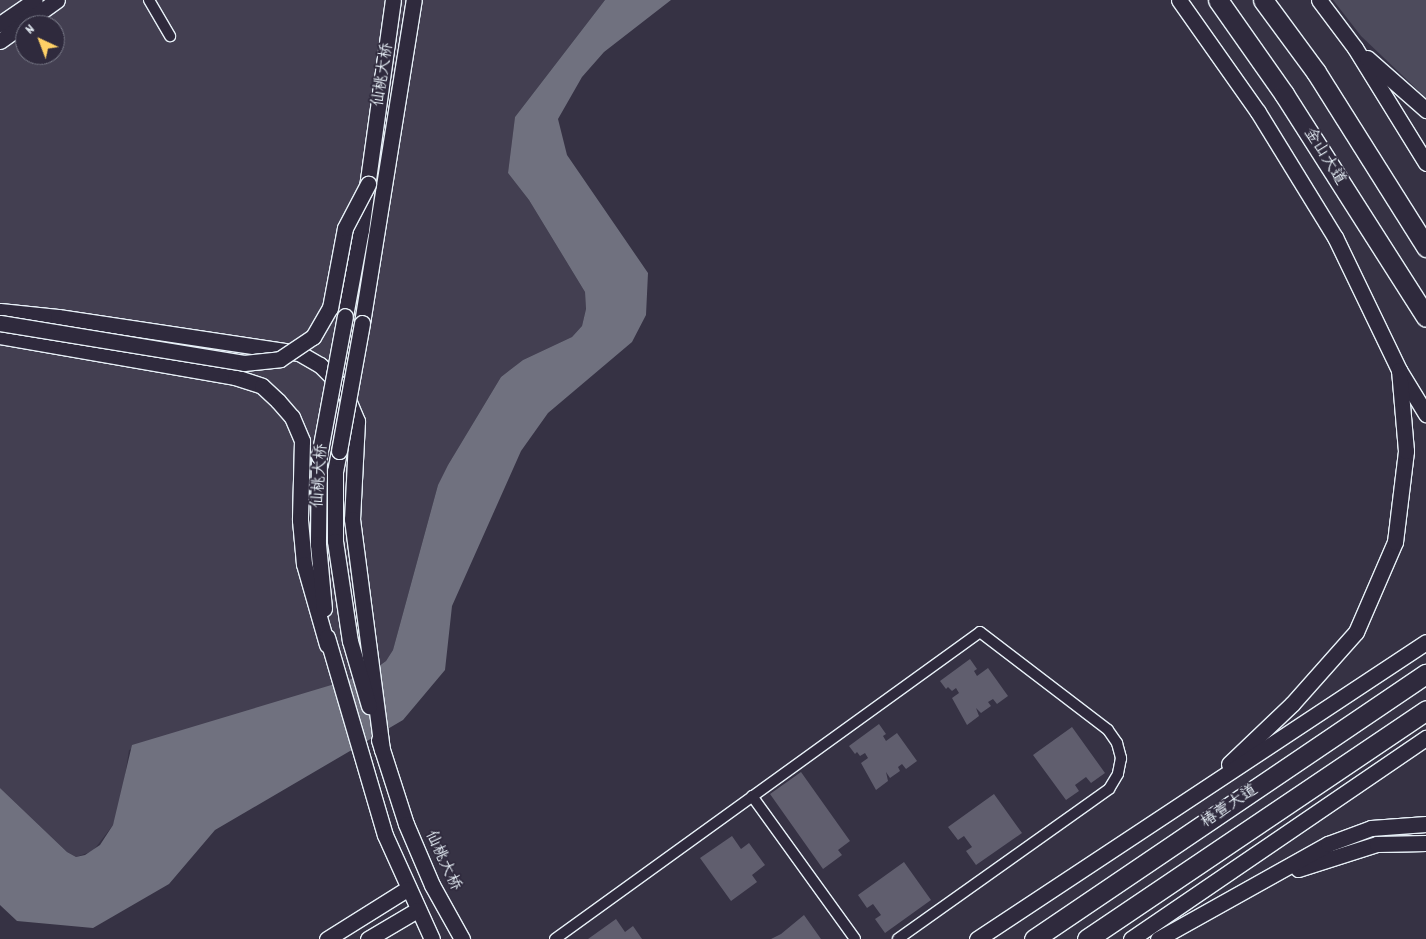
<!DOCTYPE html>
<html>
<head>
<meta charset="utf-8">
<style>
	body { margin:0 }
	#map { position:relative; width:1426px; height:939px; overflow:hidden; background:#363244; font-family:Dekko,"LXGW WenKai TC",sans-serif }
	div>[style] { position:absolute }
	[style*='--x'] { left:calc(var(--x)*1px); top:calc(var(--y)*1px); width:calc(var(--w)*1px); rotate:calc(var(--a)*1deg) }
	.built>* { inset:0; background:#433f51 }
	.green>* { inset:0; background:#4d4b5c }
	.water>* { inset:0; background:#70717f }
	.building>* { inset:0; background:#605e6e }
	.roads { filter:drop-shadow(1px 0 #e8f1f8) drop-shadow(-1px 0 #e8f1f8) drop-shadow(0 1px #e8f1f8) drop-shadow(0 -1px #e8f1f8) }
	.street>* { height:10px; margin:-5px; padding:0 5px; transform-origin:5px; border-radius:5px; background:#2f2a3d }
	.secondary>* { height:15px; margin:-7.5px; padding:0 7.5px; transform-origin:7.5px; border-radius:7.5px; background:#2f2a3d }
	.highway>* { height:19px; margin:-9.5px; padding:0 9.5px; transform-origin:9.5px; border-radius:9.5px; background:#2f2a3d }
	.bridges { filter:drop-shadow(1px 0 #e8f1f8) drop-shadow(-1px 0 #e8f1f8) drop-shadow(0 1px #e8f1f8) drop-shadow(0 -1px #e8f1f8) }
	.secondary-bridge>* { height:15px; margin:-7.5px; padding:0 7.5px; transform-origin:7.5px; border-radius:7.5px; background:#2f2a3d }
	span { translate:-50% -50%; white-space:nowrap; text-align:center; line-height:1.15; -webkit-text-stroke:4px #2f2a3d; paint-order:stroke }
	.street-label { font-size:16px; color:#e8f1f8 }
	.north { position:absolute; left:15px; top:15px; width:50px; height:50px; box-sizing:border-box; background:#2f2a3d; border:1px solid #797a88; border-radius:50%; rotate:317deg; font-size:14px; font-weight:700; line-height:20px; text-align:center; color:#e8f1f8 }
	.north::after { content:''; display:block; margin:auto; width:18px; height:22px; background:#ffd166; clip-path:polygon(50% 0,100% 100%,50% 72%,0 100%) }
</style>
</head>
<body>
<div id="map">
	<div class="built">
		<div style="clip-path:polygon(evenodd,0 0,605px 0,515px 117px,508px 173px,529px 200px,585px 292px,586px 309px,582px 326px,572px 337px,523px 360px,501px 377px,448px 465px,438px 485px,393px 650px,386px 661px,368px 674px,129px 750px,121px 802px,113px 825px,93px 851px,76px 857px,67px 852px,0 788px,0 0,25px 25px,55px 25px,55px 55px,25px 55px,25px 25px)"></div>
	</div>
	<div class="green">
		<div style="clip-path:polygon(1333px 0,1426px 0,1426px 98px,1361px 36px)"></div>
	</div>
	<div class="water">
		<div style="clip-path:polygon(605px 0,671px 0,604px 52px,582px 77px,558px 119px,567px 155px,648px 273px,646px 315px,632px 342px,548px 413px,521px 451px,452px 606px,445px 670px,403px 720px,215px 830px,169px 884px,93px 928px,17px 921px,0 905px,0 788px,67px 852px,76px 857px,85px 855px,100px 845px,113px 825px,132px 745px,368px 674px,386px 661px,393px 650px,438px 485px,448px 465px,501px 377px,523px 360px,572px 337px,582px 326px,586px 309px,585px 292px,529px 200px,508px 173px,515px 117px)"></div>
	</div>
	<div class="building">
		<div style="clip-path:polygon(970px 659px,977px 669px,974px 671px,977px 676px,988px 668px,1008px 696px,997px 704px,993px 699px,988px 702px,991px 706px,981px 713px,976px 708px,979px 716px,967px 725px,952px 698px,959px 693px,956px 688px,952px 691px,948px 687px,946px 689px,940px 681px)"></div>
		<div style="clip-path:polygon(879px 724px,886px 734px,883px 736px,886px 741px,897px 733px,917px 761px,906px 769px,902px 764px,898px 767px,900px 771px,890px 778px,886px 772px,888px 781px,876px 790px,861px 763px,868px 758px,865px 753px,860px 756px,857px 752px,855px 754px,849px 746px)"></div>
		<div style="clip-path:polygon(1072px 727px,1105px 773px,1091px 783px,1086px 777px,1075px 785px,1079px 791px,1066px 800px,1033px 755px)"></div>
		<div style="clip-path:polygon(801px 772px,850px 841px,838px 850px,842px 855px,823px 869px,770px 794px)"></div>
		<div style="clip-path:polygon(994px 794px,1022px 833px,976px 865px,966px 851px,972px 847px,964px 836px,958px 840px,948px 827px)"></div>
		<div style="clip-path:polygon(732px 836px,741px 849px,749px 843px,765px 865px,752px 875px,757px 882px,731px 901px,700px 858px)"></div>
		<div style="clip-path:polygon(904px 862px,931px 900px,885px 933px,875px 919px,881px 915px,873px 904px,867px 908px,858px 895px)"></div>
		<div style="clip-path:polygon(804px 915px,821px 939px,771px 939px,781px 934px)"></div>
		<div style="clip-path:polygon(616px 919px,625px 932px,633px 926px,642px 939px,588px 939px)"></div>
	</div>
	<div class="roads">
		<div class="street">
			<div style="--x:149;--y:0;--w:42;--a:59.7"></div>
			<div style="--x:752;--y:796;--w:176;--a:54.2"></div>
			<div style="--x:555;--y:939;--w:524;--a:-35.84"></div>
			<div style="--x:980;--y:632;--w:161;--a:37.4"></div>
			<div style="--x:1108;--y:730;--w:16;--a:55"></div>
			<div style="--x:1117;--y:743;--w:16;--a:75"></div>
			<div style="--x:1121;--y:758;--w:16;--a:101"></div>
			<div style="--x:1118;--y:774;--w:17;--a:121"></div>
			<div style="--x:1109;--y:789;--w:259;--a:144.6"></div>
		</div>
		<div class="secondary">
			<div style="--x:1179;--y:0;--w:137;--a:54.8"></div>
			<div style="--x:1258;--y:112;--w:147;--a:58.4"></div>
			<div style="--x:1335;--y:237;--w:148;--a:64.3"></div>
			<div style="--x:1399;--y:370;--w:52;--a:58.5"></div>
			<div style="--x:1319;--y:0;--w:60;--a:53.1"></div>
			<div style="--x:1355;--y:48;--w:135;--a:58.3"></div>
			<div style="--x:0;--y:24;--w:42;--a:-34.4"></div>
			<div style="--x:0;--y:41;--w:70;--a:-35.7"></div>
			<div style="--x:1367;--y:58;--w:79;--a:41.4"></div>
			<div style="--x:0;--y:311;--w:58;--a:5.9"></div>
			<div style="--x:58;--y:317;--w:244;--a:8.5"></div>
			<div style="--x:299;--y:353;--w:24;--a:30"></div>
			<div style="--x:320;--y:365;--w:33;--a:45"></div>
			<div style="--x:343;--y:388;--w:36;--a:67"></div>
			<div style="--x:357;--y:421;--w:98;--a:92.9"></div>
			<div style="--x:352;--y:519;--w:233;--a:82.6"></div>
			<div style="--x:345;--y:316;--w:87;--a:-79.5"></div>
			<div style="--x:361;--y:230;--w:232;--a:-82.1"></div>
			<div style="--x:362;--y:323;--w:327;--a:-80.9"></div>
			<div style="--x:0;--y:336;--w:239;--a:9.9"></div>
			<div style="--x:235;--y:377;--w:28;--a:18"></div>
			<div style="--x:262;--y:386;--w:22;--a:43"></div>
			<div style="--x:278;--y:401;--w:21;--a:49"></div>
			<div style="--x:292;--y:417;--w:26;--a:67"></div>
			<div style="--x:302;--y:441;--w:79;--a:91.5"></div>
			<div style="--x:300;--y:520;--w:44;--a:84.8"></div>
			<div style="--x:304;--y:564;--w:84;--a:74.1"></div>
			<div style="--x:339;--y:451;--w:20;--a:101"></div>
			<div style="--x:335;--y:471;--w:70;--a:90"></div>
			<div style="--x:335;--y:541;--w:101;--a:81.5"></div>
			<div style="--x:350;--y:641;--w:68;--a:73.7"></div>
			<div style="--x:319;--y:456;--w:88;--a:90.7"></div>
			<div style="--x:318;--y:544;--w:65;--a:84.7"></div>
			<div style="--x:327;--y:637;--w:206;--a:73.7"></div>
			<div style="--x:385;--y:835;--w:114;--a:65.7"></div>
			<div style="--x:379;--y:740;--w:88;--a:72.2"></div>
			<div style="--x:406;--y:824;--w:66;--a:66.9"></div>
			<div style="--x:432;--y:885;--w:62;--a:60.9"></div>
			<div style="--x:1229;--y:764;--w:87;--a:-43.6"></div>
			<div style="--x:1292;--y:704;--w:96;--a:-48.4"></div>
			<div style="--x:1356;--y:632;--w:98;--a:-66.6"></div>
			<div style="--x:1395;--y:542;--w:92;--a:-83.1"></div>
			<div style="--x:1406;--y:451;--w:81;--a:-94.9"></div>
			<div style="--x:1298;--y:869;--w:83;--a:-17.6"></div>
			<div style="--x:1377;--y:844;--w:49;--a:-1.2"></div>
			<div style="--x:327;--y:939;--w:94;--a:-32"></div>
			<div style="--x:368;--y:939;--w:57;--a:-30.6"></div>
			<div style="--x:977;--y:939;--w:538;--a:-33.48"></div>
			<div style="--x:1131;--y:939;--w:357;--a:-34.3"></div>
			<div style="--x:1158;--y:939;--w:195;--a:-29.2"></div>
			<div style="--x:1328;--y:844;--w:46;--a:-20.4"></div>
			<div style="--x:1371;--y:828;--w:55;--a:-4.2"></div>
		</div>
		<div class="highway">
			<div style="--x:1218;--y:0;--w:115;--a:54.9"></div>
			<div style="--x:1284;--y:94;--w:264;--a:57.5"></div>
			<div style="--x:1263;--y:0;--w:89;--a:53.6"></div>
			<div style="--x:1316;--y:72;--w:207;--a:57.8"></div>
			<div style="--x:1034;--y:939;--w:473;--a:-34.1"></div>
			<div style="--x:1087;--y:939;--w:409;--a:-34"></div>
		</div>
	</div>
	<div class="bridges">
		<div class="secondary-bridge">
			<div style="--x:0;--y:323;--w:247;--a:9.3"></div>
			<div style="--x:244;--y:363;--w:36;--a:-6"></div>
			<div style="--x:280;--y:359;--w:40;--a:-34"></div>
			<div style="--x:313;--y:337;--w:34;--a:-60"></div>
			<div style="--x:330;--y:308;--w:81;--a:-79.4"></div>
			<div style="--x:345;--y:228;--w:50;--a:-62.4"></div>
			<div style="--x:339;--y:451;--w:130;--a:-79.8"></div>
			<div style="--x:319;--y:456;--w:142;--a:-79.5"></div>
		</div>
	</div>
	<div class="street-label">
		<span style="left:384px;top:75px;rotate:-81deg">仙桃大桥</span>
		<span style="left:1324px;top:157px;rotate:58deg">金山大道</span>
		<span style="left:321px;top:476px;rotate:-86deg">仙桃大桥</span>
		<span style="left:1230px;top:807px;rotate:-34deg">椿萱大道</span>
		<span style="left:442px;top:861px;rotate:65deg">仙桃大桥</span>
	</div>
	<div class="north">N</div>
</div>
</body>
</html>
